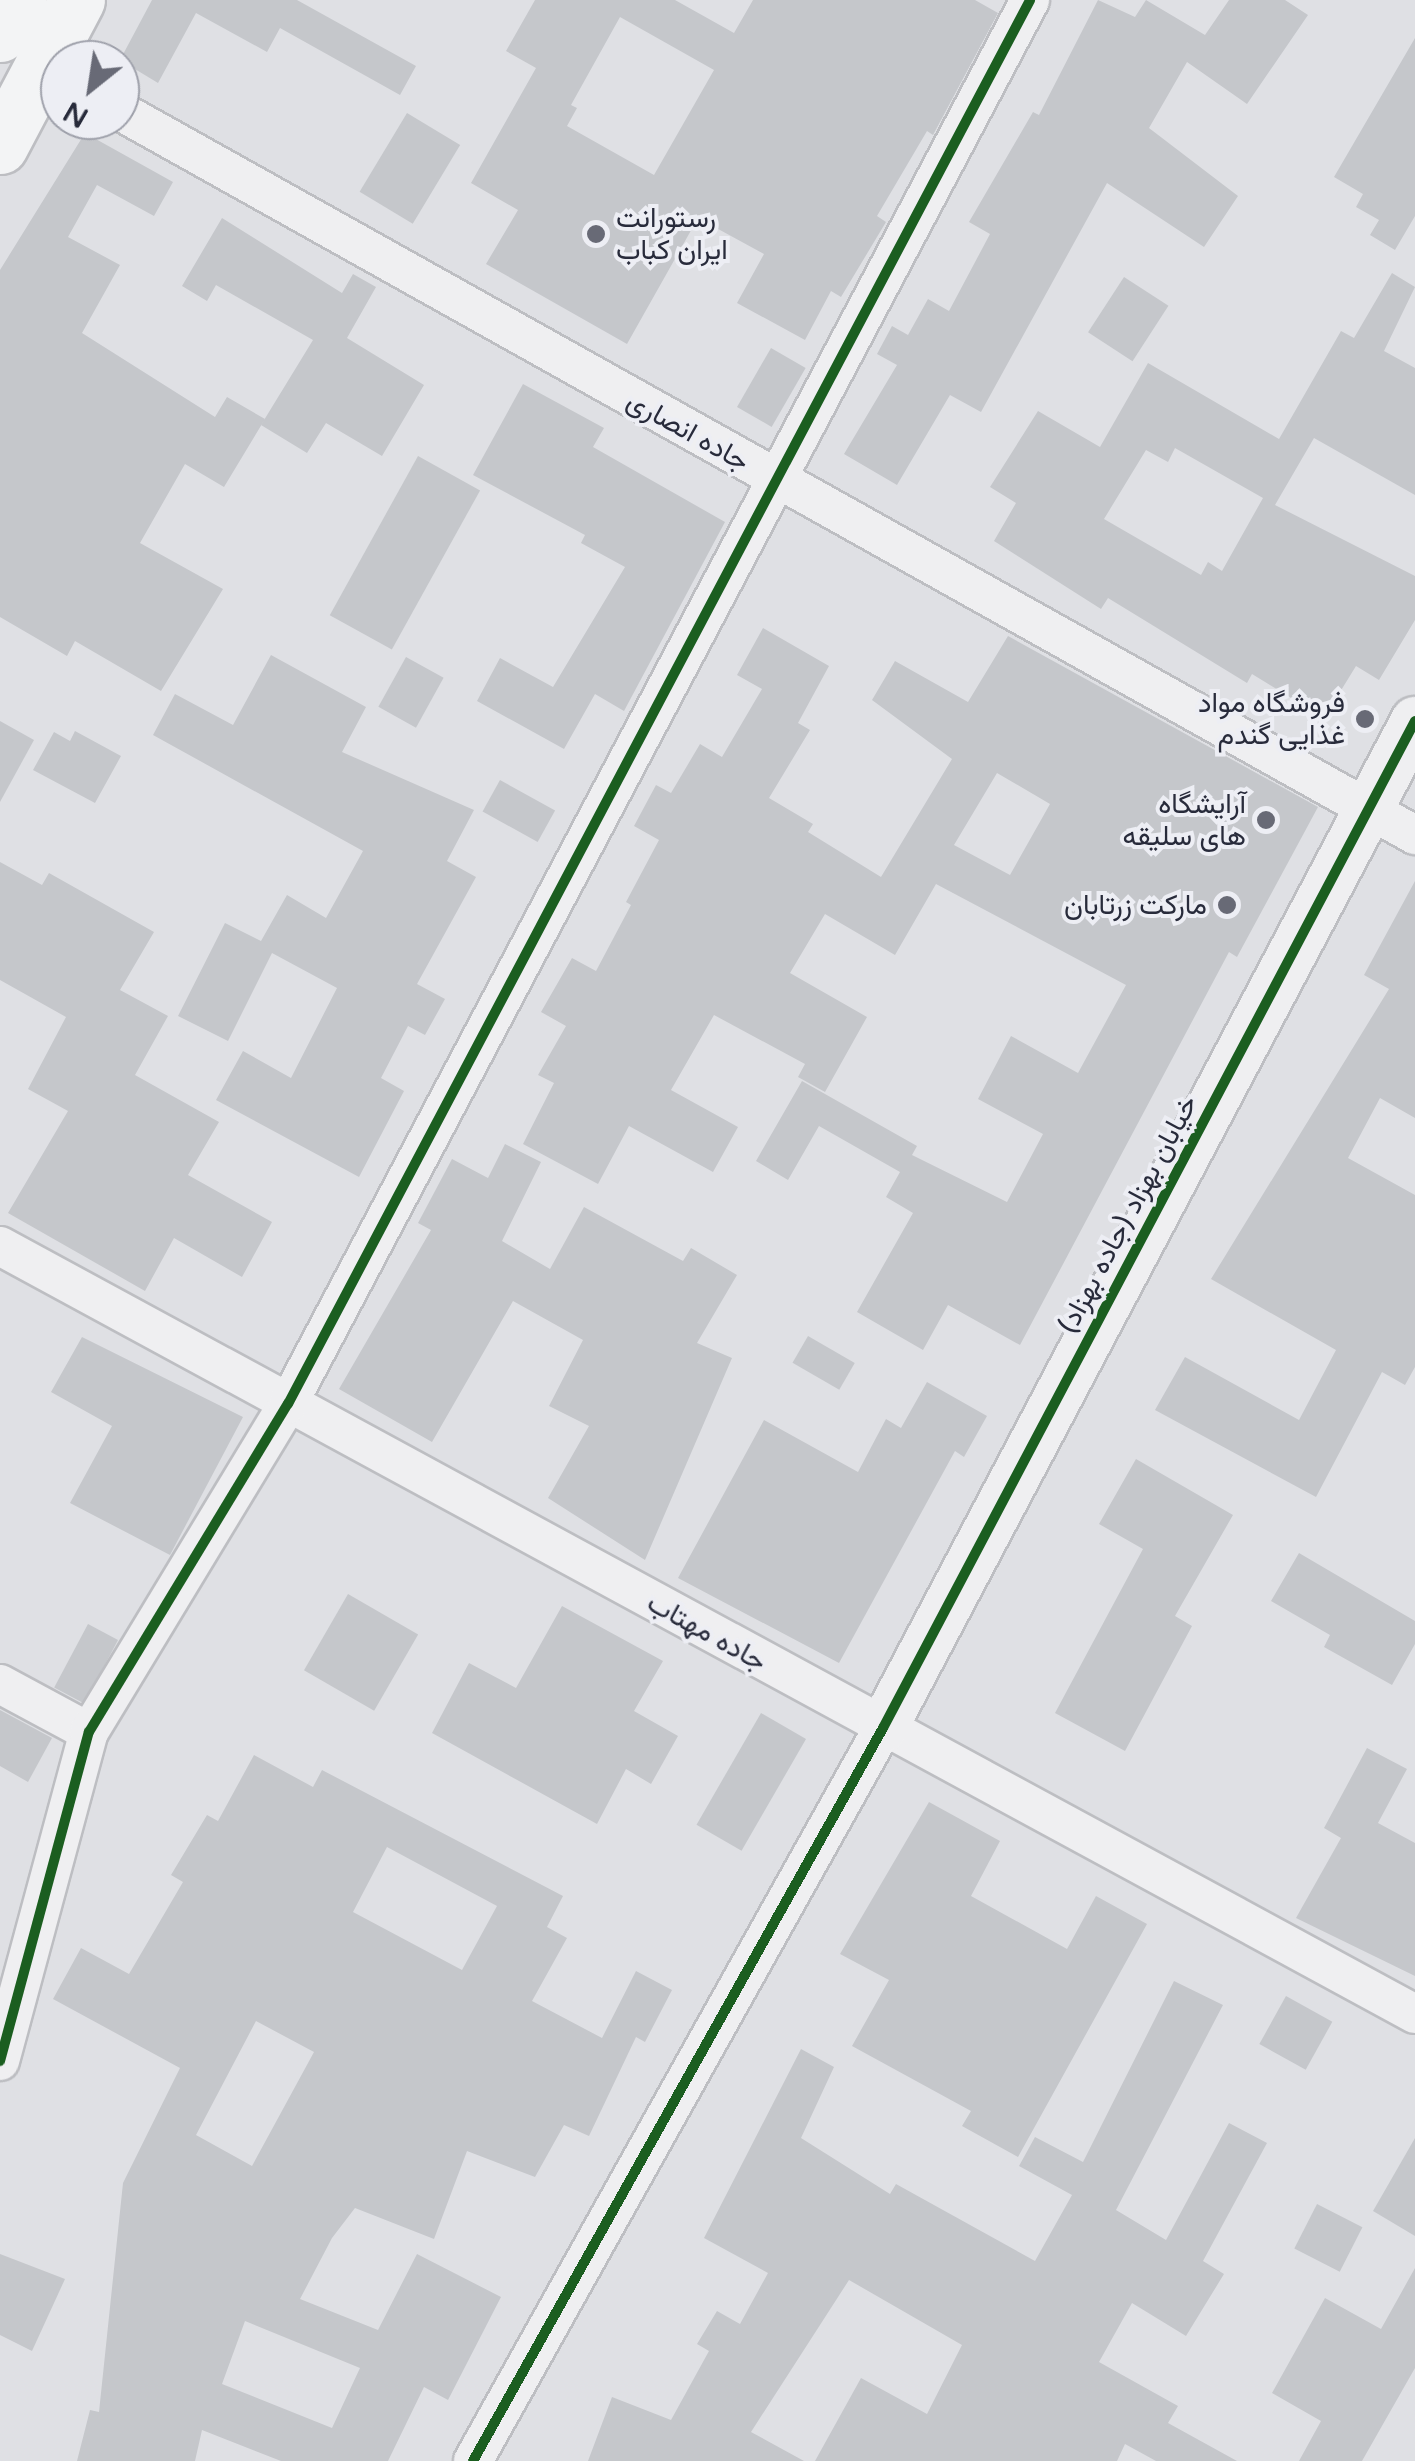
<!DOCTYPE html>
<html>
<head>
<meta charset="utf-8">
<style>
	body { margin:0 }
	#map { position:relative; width:1415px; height:2461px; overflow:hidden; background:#dfe0e4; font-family:"Varela Round",Vazirmatn,sans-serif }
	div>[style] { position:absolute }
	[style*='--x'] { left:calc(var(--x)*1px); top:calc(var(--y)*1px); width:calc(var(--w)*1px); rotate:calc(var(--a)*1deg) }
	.building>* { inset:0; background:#c5c7cb; transform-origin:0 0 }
	.roads { filter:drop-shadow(2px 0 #bdbec2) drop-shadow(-2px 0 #bdbec2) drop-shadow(0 2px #bdbec2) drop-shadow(0 -2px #bdbec2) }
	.minor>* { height:38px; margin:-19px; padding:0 19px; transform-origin:19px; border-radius:19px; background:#efeff1 }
	.tertiary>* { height:48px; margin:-24px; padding:0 24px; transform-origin:24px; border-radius:24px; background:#efeff1 }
	.secondary>* { height:55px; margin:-27.5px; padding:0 27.5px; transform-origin:27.5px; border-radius:27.5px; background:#f3f4f5 }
	.cycleway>* { height:10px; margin:-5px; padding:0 5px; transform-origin:5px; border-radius:5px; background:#1b5e20 }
	.dots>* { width:28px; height:28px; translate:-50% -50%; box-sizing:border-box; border:5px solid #edeef4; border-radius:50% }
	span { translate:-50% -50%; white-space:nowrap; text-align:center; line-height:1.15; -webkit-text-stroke:8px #edeef4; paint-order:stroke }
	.poi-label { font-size:28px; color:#282b3b }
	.left { translate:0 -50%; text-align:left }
	.right { translate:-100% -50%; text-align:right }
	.street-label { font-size:28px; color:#282b3b }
	.north { position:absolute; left:40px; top:40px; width:100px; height:100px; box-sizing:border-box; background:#edeef4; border:2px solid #9ea0aa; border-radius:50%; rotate:210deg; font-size:28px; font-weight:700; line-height:40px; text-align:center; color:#282b3b }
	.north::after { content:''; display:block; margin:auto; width:35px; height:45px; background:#686a76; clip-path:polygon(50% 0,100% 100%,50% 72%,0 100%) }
</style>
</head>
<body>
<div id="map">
	<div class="building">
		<div style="clip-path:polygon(152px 0,297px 0,416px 66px,400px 95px,280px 28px,267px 52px,196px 13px,158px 83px,120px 60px)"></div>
		<div style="clip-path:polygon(evenodd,535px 0,675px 0,734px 33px,753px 0,975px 0,998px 13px,933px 135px,927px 131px,877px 216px,886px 222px,841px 297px,831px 291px,805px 340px,737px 303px,764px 254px,698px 218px,627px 344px,486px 264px,518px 210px,471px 183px,536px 68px,506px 51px,535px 0,620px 17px,714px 70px,654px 175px,567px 126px,577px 108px,571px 105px,620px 17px)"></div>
		<div style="clip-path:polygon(1098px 0,1135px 17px,1146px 0,1205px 35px,1229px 0,1285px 0,1308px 15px,1247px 104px,1187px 62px,1149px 128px,1238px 196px,1204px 247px,1107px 183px,981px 412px,950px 395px,897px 485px,844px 454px,897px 365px,877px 354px,892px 326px,908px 335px,928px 299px,949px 311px,990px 234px,969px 222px,1033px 112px,1039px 115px)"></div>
		<div style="clip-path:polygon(1415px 38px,1415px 216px,1395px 250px,1370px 235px,1379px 220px,1356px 207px,1363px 194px,1334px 177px)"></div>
		<div style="left:407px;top:113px;width:62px;height:92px;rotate:31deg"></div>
		<div style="clip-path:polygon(85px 133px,173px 182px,154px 216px,97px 185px,68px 237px,120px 265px,82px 333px,215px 417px,227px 397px,265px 419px,224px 487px,185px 464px,140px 543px,223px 589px,161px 691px,75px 641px,67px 656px,0 617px,0 270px)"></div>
		<div style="clip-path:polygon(222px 218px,342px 293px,353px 274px,376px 287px,347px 338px,424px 385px,382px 456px,326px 423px,307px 453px,261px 425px,313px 340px,216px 285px,207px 301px,182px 286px)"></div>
		<div style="clip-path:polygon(evenodd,1392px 273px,1415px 287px,1384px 351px,1415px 368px,1415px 495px,1314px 438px,1275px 505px,1415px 576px,1415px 620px,1379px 680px,1356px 666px,1324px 718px,1252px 674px,1247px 683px,1108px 598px,1101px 609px,994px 541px,1016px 503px,990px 487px,1038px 411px,1100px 447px,1148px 363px,1279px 439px,1341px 331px,1354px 338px,1392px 273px,1175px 448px,1263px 498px,1222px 571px,1208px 562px,1201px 575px,1104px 519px,1146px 450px,1168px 462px,1175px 448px)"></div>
		<div style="left:1124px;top:277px;width:53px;height:66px;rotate:33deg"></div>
		<div style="left:771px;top:348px;width:40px;height:68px;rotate:30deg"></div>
		<div style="clip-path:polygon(523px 384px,604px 428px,593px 447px,725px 522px,624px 711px,595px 694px,564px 749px,477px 701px,500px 658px,553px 687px,625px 567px,581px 543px,585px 535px,473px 475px)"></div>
		<div style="left:418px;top:456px;width:71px;height:182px;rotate:29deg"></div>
		<div style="clip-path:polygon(evenodd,763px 628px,829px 666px,798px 723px,810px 730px,769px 798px,813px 824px,808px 832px,881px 877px,952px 759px,872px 700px,895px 661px,968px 702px,1008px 636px,1318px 807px,1237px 957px,1229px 952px,1020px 1345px,948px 1305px,923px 1350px,857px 1312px,913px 1213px,886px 1197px,900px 1172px,819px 1126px,788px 1180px,756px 1161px,802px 1081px,917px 1146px,912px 1155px,1007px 1202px,1043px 1134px,978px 1099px,1011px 1036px,1078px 1073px,1126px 985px,936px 884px,895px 955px,825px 914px,790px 973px,867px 1017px,825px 1092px,798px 1077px,805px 1064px,714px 1015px,671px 1090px,738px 1127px,713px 1172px,629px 1126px,598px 1184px,523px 1144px,554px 1083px,538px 1075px,566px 1026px,541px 1012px,572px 958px,596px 971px,631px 905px,626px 902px,659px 840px,634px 826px,656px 785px,671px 793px,700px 744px,722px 757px,762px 689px,737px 675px,763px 628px,997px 773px,1050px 804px,1010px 875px,954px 845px,997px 773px)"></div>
		<div style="clip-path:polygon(271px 655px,366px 707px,342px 752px,474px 810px,447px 861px,476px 877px,417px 984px,445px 999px,425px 1035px,408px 1026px,381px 1078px,404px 1091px,359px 1177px,216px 1100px,243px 1051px,291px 1078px,337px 988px,272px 953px,228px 1041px,178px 1016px,225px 923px,261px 941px,287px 895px,326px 918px,363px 851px,153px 735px,175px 694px,233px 725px)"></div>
		<div style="left:406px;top:657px;width:43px;height:57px;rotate:29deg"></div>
		<div style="clip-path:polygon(0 721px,34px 740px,0 802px)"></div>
		<div style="clip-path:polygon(75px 731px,121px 756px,95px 803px,33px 770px,54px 732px,70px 741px)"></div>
		<div style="left:500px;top:780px;width:63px;height:36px;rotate:29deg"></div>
		<div style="clip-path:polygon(0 862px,42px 885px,49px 873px,154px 932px,120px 990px,168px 1016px,135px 1075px,219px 1122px,188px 1175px,272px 1222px,242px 1277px,174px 1238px,145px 1291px,8px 1213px,68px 1111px,28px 1089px,66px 1017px,0 980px)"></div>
		<div style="clip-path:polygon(1415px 881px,1415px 1118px,1380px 1098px,1348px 1158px,1415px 1195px,1415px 1367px,1405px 1385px,1382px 1372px,1316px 1497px,1155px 1410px,1185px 1357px,1299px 1420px,1336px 1350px,1211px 1279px,1389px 989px,1364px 975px)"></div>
		<div style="clip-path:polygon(505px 1144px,541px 1162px,502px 1241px,550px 1269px,584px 1207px,683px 1261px,691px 1248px,737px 1275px,697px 1343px,732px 1358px,645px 1560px,548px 1498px,589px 1426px,549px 1406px,583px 1340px,513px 1301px,432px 1442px,339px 1389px,431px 1230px,418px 1223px,452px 1159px,488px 1178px)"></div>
		<div style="left:808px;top:1336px;width:54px;height:31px;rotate:30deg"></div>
		<div style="clip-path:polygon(82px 1337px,243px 1417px,170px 1555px,70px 1503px,112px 1426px,51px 1392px)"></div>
		<div style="clip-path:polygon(927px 1382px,987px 1416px,964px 1457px,955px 1451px,839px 1663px,678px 1578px,764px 1420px,858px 1472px,886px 1419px,901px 1428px)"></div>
		<div style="clip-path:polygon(1136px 1459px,1233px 1515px,1175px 1616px,1192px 1626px,1125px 1751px,1055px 1713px,1143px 1549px,1099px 1524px)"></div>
		<div style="clip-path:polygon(1299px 1553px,1415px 1621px,1415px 1644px,1392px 1685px,1324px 1647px,1330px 1635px,1271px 1601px)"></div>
		<div style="left:348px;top:1594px;width:81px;height:88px;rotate:30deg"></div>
		<div style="clip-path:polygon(562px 1606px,663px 1661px,634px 1711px,678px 1736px,651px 1784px,626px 1769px,597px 1824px,432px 1733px,469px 1663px,516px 1688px)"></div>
		<div style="left:88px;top:1624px;width:34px;height:72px;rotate:28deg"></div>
		<div style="clip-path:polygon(0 1710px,52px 1738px,28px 1782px,0 1766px)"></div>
		<div style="left:761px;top:1713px;width:52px;height:129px;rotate:30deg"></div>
		<div style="clip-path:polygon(1367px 1748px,1407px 1769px,1378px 1823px,1415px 1843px,1415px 1976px,1296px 1918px,1341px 1838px,1324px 1828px)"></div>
		<div style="clip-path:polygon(evenodd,254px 1755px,313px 1787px,322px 1770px,563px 1896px,547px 1927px,567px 1938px,532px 2001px,602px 2038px,636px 1971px,672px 1990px,645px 2042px,636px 2037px,589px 2136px,564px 2125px,535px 2177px,467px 2151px,434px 2239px,355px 2208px,332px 2238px,300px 2299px,378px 2330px,417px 2254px,501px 2297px,448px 2400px,424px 2387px,388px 2461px,281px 2461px,202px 2430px,195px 2461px,77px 2461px,90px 2410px,99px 2412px,123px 2183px,180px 2068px,53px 1999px,81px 1948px,129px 1974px,183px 1882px,171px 1875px,207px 1815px,218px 1821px,254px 1755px,387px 1847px,497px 1906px,462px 1970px,353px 1912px,387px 1847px,254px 1755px,256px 2021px,314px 2052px,252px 2166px,196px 2135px,256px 2021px,254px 1755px,245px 2321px,360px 2368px,332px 2428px,222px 2384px,245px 2321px)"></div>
		<div style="clip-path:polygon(929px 1802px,1000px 1841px,971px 1896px,1067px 1949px,1096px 1896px,1147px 1924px,1018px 2157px,962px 2126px,971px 2111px,852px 2046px,889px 1980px,840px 1954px)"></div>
		<div style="clip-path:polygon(1174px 1981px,1223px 2005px,1116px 2210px,1166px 2240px,1229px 2123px,1267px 2143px,1203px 2261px,1224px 2274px,1186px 2336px,1132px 2303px,1099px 2362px,1178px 2406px,1168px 2423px,1237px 2461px,1156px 2461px,1125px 2444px,1117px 2461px,815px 2461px,861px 2378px,927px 2414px,962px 2345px,849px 2280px,751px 2432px,804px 2461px,588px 2461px,612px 2397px,671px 2420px,709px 2351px,697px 2344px,717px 2311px,740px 2324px,768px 2273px,704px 2238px,801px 2049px,834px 2067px,801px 2138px,890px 2194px,896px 2184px,1035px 2261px,1072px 2195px,1019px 2166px,1035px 2137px,1083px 2162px)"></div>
		<div style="left:1286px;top:1996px;width:53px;height:55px;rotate:29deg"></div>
		<div style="clip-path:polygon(1415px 2138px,1415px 2236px,1373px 2211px)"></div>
		<div style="left:1317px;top:2204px;width:51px;height:50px;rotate:27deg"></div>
		<div style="clip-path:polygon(0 2254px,65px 2279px,32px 2351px,0 2335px)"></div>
		<div style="clip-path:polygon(1415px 2268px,1415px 2368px,1362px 2461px,1299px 2461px,1321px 2421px,1272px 2393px,1325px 2298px,1381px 2329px)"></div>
	</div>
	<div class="roads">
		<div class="minor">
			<div style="--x:120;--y:111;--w:1484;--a:29.21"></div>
			<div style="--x:0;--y:1246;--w:1610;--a:28.49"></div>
			<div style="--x:0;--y:1684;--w:101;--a:28.3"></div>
			<div style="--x:0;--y:2061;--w:341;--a:-74.9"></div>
			<div style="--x:89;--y:1732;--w:384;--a:-58.8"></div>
			<div style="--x:288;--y:1404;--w:1588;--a:-62.14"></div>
			<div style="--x:473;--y:2461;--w:840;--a:-60.78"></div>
		</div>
		<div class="tertiary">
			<div style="--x:883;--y:1728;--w:1139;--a:-62.15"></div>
		</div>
		<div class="secondary">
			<div style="--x:0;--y:34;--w:39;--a:-61"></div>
			<div style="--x:0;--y:146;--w:165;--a:-62.2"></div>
		</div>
	</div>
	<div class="cycleway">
		<div style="--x:0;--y:2061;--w:341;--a:-74.9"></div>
		<div style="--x:89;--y:1732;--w:384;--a:-58.8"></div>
		<div style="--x:288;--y:1404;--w:1588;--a:-62.14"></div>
		<div style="--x:473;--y:2461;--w:840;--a:-60.78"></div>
		<div style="--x:883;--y:1728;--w:1139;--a:-62.15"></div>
	</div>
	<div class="dots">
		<div style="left:596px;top:234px;background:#686a76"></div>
		<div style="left:1365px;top:719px;background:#686a76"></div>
		<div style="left:1266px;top:820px;background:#686a76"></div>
		<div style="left:1227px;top:905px;background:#686a76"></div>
	</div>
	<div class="poi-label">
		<span class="left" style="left:616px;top:234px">رستورانت<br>ایران کباب</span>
		<span class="right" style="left:1345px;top:719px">فروشگاه مواد<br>غذایی گندم</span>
		<span class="right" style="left:1246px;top:820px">آرایشگاه<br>های سلیقه</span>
		<span class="right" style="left:1207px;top:905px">مارکت زرتابان</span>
	</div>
	<div class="street-label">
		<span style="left:688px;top:431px;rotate:29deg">جاده انصاری</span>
		<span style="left:1128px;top:1214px;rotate:-62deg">خیابان بهزاد (جاده بهزاد)</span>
		<span style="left:707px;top:1632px;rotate:29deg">جاده مهتاب</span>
	</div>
	<div class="north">N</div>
</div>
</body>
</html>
